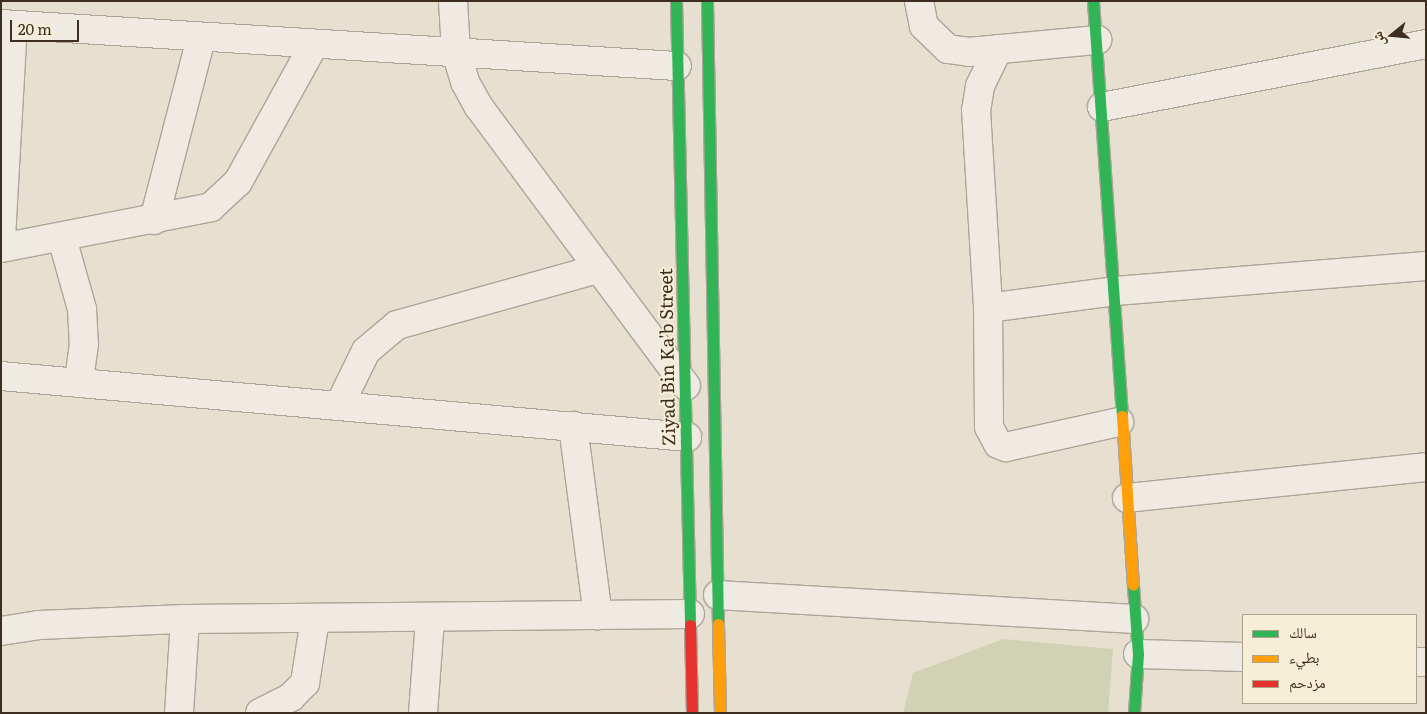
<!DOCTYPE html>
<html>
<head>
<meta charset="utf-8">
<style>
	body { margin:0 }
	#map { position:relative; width:1427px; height:714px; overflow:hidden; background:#e7e0d1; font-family:Literata,"Noto Naskh Arabic",serif }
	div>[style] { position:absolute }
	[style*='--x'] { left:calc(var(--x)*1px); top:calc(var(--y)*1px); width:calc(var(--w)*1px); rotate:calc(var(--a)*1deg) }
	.cemetery>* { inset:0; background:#d1d1b3 }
	.roads { filter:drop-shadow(1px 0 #ada599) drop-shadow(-1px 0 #ada599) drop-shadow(0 1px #ada599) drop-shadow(0 -1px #ada599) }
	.street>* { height:28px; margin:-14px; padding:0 14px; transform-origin:14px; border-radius:14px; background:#efebe3 }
	.fast>* { height:11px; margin:-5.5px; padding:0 5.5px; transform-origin:5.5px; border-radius:5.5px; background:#30b455 }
	.slow>* { height:11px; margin:-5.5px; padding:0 5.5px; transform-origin:5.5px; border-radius:5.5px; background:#ff9f0a }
	.jam>* { height:11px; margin:-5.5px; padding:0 5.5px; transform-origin:5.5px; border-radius:5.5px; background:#e5322d }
	span { translate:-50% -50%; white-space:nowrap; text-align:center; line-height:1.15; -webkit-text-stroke:4px #f7eed8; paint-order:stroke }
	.street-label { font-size:18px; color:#3d2e20 }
	.frame { position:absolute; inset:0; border:2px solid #3d2e20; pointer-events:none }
	.legend { position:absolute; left:1242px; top:614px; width:175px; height:90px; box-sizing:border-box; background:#f7eed8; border:1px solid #ada18e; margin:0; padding:6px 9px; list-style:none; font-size:15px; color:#3d2e20 }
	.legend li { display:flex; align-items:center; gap:10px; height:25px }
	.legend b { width:25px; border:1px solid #ada18e }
	.north { position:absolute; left:1367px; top:10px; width:50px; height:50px; -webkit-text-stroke:4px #f7eed8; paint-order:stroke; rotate:253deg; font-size:14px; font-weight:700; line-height:20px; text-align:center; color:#3d2e20 }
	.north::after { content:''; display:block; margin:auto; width:18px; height:22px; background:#3d2e20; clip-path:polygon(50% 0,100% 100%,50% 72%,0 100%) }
	.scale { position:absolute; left:10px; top:20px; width:69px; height:22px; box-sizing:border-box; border:2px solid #3d2e20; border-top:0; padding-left:6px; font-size:15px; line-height:18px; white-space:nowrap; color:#3d2e20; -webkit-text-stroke:4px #f7eed8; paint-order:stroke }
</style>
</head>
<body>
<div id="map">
	<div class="cemetery">
		<div style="clip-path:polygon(1003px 639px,1113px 649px,1108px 713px,903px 713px,913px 673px)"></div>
	</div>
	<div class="roads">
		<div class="street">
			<div style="--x:453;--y:1;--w:51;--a:86.6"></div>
			<div style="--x:456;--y:52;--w:31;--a:73"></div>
			<div style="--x:465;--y:82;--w:29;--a:61"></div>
			<div style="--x:479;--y:107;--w:347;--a:53.4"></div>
			<div style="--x:919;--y:1;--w:25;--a:79"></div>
			<div style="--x:924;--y:26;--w:33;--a:44"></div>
			<div style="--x:948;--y:49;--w:21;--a:8"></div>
			<div style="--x:969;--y:52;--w:129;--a:-5.4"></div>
			<div style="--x:1;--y:24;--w:677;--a:3.56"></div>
			<div style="--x:998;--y:49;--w:41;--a:115.9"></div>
			<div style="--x:980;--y:86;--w:24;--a:99"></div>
			<div style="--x:976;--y:110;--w:198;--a:86.5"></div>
			<div style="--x:988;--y:308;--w:119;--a:89.5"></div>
			<div style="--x:989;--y:427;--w:19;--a:62"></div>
			<div style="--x:998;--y:444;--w:9;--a:21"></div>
			<div style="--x:1006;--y:447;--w:116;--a:-12.5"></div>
			<div style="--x:1102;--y:107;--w:330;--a:-11"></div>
			<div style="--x:154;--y:220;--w:188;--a:-75.5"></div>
			<div style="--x:1;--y:238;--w:213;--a:-86.8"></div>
			<div style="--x:62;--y:238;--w:74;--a:74.3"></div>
			<div style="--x:82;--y:309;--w:35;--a:87"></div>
			<div style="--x:84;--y:344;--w:36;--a:98"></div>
			<div style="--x:1;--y:248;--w:214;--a:-11"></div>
			<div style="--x:211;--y:207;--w:37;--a:-43"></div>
			<div style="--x:238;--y:182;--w:155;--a:-61.1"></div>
			<div style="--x:988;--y:308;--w:128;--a:-7.6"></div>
			<div style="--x:1115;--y:291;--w:312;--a:-4.6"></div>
			<div style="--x:1;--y:376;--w:689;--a:5.08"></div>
			<div style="--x:340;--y:404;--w:59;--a:-63.9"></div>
			<div style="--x:366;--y:351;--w:40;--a:-40"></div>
			<div style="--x:397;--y:325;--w:209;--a:-15.6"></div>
			<div style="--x:573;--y:426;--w:191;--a:82.5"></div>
			<div style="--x:1127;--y:498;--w:301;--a:-5.9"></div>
			<div style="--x:718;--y:595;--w:417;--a:3.3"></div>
			<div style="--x:1;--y:631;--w:38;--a:-9"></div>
			<div style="--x:39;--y:625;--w:146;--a:-2.4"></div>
			<div style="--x:185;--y:619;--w:505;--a:-0.57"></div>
			<div style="--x:1138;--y:654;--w:105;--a:1.6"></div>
			<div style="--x:1416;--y:662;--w:10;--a:0"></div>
			<div style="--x:179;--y:713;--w:94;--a:-86.3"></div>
			<div style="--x:260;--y:713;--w:35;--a:-27"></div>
			<div style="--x:291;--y:697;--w:20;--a:-45"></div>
			<div style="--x:305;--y:683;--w:65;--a:-81.1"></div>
			<div style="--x:423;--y:713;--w:94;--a:-85.7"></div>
		</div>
		<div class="fast">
			<div style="--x:676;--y:1;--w:624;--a:88.71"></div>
			<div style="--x:707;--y:1;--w:623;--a:88.99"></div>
			<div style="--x:1093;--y:1;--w:416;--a:86"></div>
			<div style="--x:1133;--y:585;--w:69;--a:85.9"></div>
			<div style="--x:1138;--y:654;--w:59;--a:93.9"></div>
		</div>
		<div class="slow">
			<div style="--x:1122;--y:416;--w:169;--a:86.3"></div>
			<div style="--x:718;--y:624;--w:89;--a:88.7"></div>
		</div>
		<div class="jam">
			<div style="--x:690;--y:625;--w:88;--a:88.7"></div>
		</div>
	</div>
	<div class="street-label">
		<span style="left:667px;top:357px;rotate:-91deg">Ziyad Bin Ka'b Street</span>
	</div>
	<div class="frame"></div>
	<ul class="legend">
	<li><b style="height:6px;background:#30b455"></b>سالك</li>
	<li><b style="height:6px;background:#ff9f0a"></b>بطيء</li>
	<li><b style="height:6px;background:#e5322d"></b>مزدحم</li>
	</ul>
	<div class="north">ش</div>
	<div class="scale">20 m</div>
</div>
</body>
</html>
